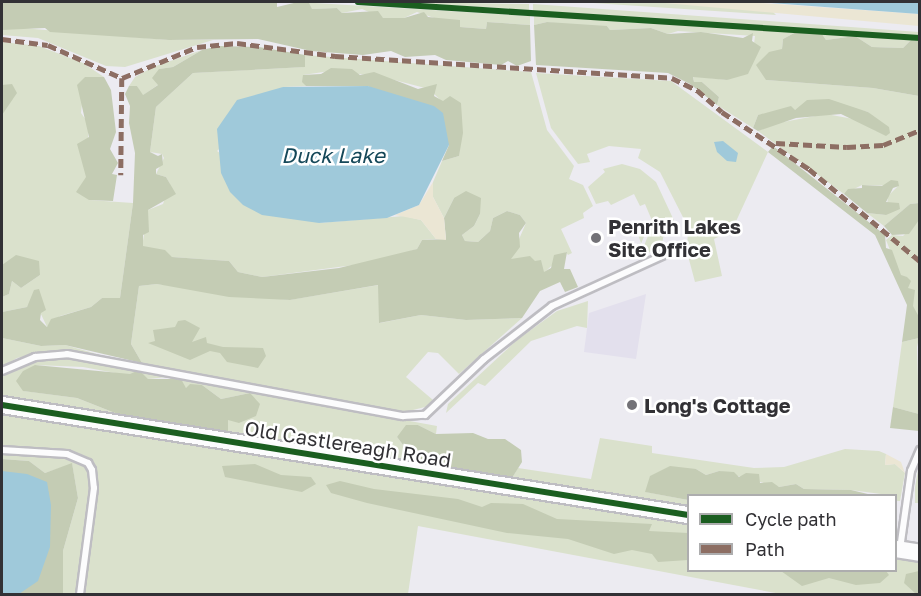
<!DOCTYPE html>
<html>
<head>
<meta charset="utf-8">
<style>
	body { margin:0 }
	#map { position:relative; width:921px; height:596px; overflow:hidden; background:#ecebf1; font-family:"Golos Text",sans-serif }
	div>[style] { position:absolute }
	[style*='--x'] { left:calc(var(--x)*1px); top:calc(var(--y)*1px); width:calc(var(--w)*1px); rotate:calc(var(--a)*1deg) }
	.built>* { inset:0; background:#e3e0ed }
	.green>* { inset:0; background:#dae1cc }
	.forest>* { inset:0; background:#c4ccb4 }
	.sand>* { inset:0; background:#ebe6d4 }
	.water>* { inset:0; background:#9fc9da }
	.roads { filter:drop-shadow(2px 0 #bebdc2) drop-shadow(-2px 0 #bebdc2) drop-shadow(0 2px #bebdc2) drop-shadow(0 -2px #bebdc2) }
	.lane>* { height:6px; margin:-3px; padding:0 3px; transform-origin:3px; border-radius:3px; background:#fcfcfd }
	.secondary>* { height:16px; margin:-8px; padding:0 8px; transform-origin:8px; border-radius:8px; background:#fcfcfd }
	.quiet>* { height:4.5px; margin-top:-2.25px; transform-origin:0; background:repeating-linear-gradient(90deg,#8d6e63 0 9px,transparent 0 13.5px) }
	.cycleway>* { height:6px; margin:-3px; padding:0 3px; transform-origin:3px; border-radius:3px; background:#1b5e20 }
	.dots>* { width:16px; height:16px; translate:-50% -50%; box-sizing:border-box; border:3px solid #fff; border-radius:50% }
	span { translate:-50% -50%; white-space:nowrap; text-align:center; line-height:1.15; -webkit-text-stroke:5px #fff; paint-order:stroke }
	.poi-label { font-size:20px; color:#323135; font-weight:700 }
	.left { translate:0 -50%; text-align:left }
	.street-label { font-size:20px; color:#323135 }
	.water-label { font-size:21px; color:#154859; font-style:italic }
	.frame { position:absolute; inset:0; border:3px solid #323135; pointer-events:none }
	.legend { position:absolute; left:687px; top:494px; width:210px; height:78px; box-sizing:border-box; background:#fff; border:2px solid #adadae; margin:0; padding:8px 10px; list-style:none; font-size:18px; color:#323135 }
	.legend li { display:flex; align-items:center; gap:12px; height:30px }
	.legend b { width:30px; border:2px solid #adadae }
</style>
</head>
<body>
<div id="map">
	<div class="built">
		<div style="clip-path:polygon(646px 294px,636px 359px,584px 352px,589px 313px)"></div>
	</div>
	<div class="green">
		<div style="clip-path:polygon(298px 2px,530px 16px,530px 25px,487px 22px,486px 29px,460px 27px,417px 12px,404px 18px,383px 18px,362px 9px,342px 13px,337px 8px,312px 9px)"></div>
		<div style="clip-path:polygon(401px 2px,529px 4px,529px 10px)"></div>
		<div style="clip-path:polygon(578px 2px,654px 2px,771px 10px,776px 15px)"></div>
		<div style="clip-path:polygon(533px 4px,919px 32px,919px 36px,533px 11px)"></div>
		<div style="clip-path:polygon(534px 16px,796px 32px,783px 39px,782px 49px,766px 80px,873px 88px,919px 96px,919px 203px,910px 204px,884px 226px,867px 213px,886px 215px,888px 196px,898px 186px,862px 185px,844px 194px,758px 131px,778px 123px,826px 114px,859px 120px,876px 131px,879px 123px,868px 112px,821px 100px,795px 110px,758px 115px,753px 128px,717px 105px,719px 97px,702px 82px,694px 82px,693px 76px,727px 80px,754px 44px,755px 36px,678px 31px,668px 34px,651px 28px,610px 30px,607px 26px,581px 27px,547px 22px,534px 25px)"></div>
		<div style="clip-path:polygon(9px 27px,169px 40px,213px 40px,125px 67px,106px 66px,38px 38px,2px 35px,2px 30px)"></div>
		<div style="clip-path:polygon(822px 34px,855px 36px,911px 40px,903px 48px,872px 47px,855px 36px,826px 40px)"></div>
		<div style="clip-path:polygon(2px 42px,39px 46px,83px 63px,104px 77px,85px 77px,81px 113px,88px 123px,89px 200px,133px 203px,120px 298px,102px 298px,91px 307px,60px 316px,47px 327px,33px 297px,27px 307px,2px 312px,2px 297px,9px 294px,12px 281px,21px 288px,40px 275px,12px 260px,2px 265px)"></div>
		<div style="clip-path:polygon(202px 50px,173px 67px,159px 69px,159px 84px,142px 96px,137px 86px,129px 86px,135px 77px,153px 67px)"></div>
		<div style="clip-path:polygon(305px 55px,531px 72px,547px 130px,574px 166px,569px 179px,583px 185px,593px 206px,583px 213px,584px 218px,561px 229px,572px 253px,568px 255px,566px 252px,544px 273px,535px 261px,510px 260px,526px 223px,520px 215px,507px 211px,493px 218px,490px 231px,478px 242px,465px 241px,462px 235px,474px 226px,480px 214px,454px 198px,444px 218px,433px 197px,433px 182px,442px 161px,459px 156px,461px 120px,429px 89px,379px 76px,330px 71px,303px 75px,306px 86px,283px 87px,217px 151px,319px 223px,404px 216px,421px 220px,436px 239px,422px 240px,417px 249px,377px 262px,262px 277px,238px 272px,229px 261px,172px 257px,142px 247px,148px 210px,163px 204px,170px 184px,166px 177px,156px 174px,164px 158px,162px 154px,150px 152px,156px 107px,193px 73px,304px 67px)"></div>
		<div style="clip-path:polygon(536px 73px,671px 81px,768px 152px,732px 230px,714px 239px,722px 276px,695px 282px,687px 252px,688px 227px,660px 172px,638px 158px,641px 149px,609px 146px,587px 154px,590px 162px,578px 164px,551px 128px)"></div>
		<div style="clip-path:polygon(622px 164px,640px 169px,656px 182px,678px 229px,665px 229px,661px 248px,647px 253px,644px 246px,653px 223px,645px 204px,640px 206px,634px 194px,611px 205px,608px 201px,596px 204px,588px 187px,605px 172px,603px 169px)"></div>
		<div style="clip-path:polygon(919px 220px,920px 317px,917px 318px,886px 240px,892px 235px,903px 236px)"></div>
		<div style="clip-path:polygon(638px 225px,646px 232px,640px 246px,644px 255px,638px 258px,633px 248px,610px 259px,606px 251px,628px 241px,631px 247px,641px 243px,635px 226px)"></div>
		<div style="clip-path:polygon(157px 284px,289px 300px,379px 285px,380px 323px,421px 315px,466px 320px,522px 318px,459px 374px,438px 353px,428px 352px,406px 377px,433px 400px,429px 406px,405px 412px,142px 363px,131px 344px,139px 286px)"></div>
		<div style="clip-path:polygon(588px 301px,587px 328px,577px 326px,531px 341px,485px 386px,478px 383px,446px 413px,448px 404px,517px 340px,557px 311px)"></div>
		<div style="clip-path:polygon(2px 338px,41px 346px,65px 345px,104px 356px,52px 350px,17px 358px,2px 367px)"></div>
		<div style="clip-path:polygon(919px 338px,917px 347px,919px 414px,893px 407px,902px 342px)"></div>
		<div style="clip-path:polygon(65px 358px,437px 426px,436px 434px,418px 425px,397px 437px,416px 462px,228px 433px,228px 420px,250px 393px,221px 399px,202px 385px,186px 388px,168px 377px,148px 379px,83px 367px,36px 365px,24px 391px,77px 398px,115px 413px,2px 397px,2px 376px,21px 364px)"></div>
		<div style="clip-path:polygon(2px 411px,688px 524px,688px 570px,896px 570px,896px 557px,919px 561px,919px 594px,781px 594px,418px 526px,408px 594px,63px 594px,63px 551px,78px 498px,72px 464px,45px 473px,29px 461px,2px 459px)"></div>
		<div style="clip-path:polygon(600px 438px,652px 446px,652px 453px,754px 468px,784px 467px,845px 449px,879px 451px,886px 454px,885px 465px,895px 464px,905px 473px,900px 501px,896px 501px,896px 496px,851px 490px,804px 489px,796px 484px,779px 487px,719px 471px,706px 475px,696px 469px,651px 476px,646px 492px,688px 500px,688px 506px,512px 478px,518px 468px,591px 479px)"></div>
		<div style="clip-path:polygon(919px 465px,919px 503px,915px 503px,915px 487px)"></div>
	</div>
	<div class="forest">
		<div style="clip-path:polygon(2px 2px,277px 2px,277px 7px,298px 2px,309px 3px,312px 9px,337px 8px,342px 13px,378px 11px,383px 18px,404px 18px,424px 12px,428px 17px,460px 20px,460px 27px,486px 29px,487px 22px,530px 25px,531px 61px,517px 66px,508px 61px,501px 65px,446px 60px,435px 55px,405px 57px,391px 51px,363px 55px,311px 51px,258px 39px,169px 40px,50px 32px,45px 28px,2px 30px)"></div>
		<div style="clip-path:polygon(547px 22px,607px 26px,610px 30px,651px 28px,668px 34px,701px 32px,743px 38px,753px 33px,752px 41px,761px 47px,748px 74px,727px 80px,693px 77px,694px 82px,702px 82px,719px 97px,717px 105px,690px 84px,668px 73px,536px 65px,534px 25px)"></div>
		<div style="clip-path:polygon(796px 32px,822px 34px,826px 40px,855px 36px,872px 47px,903px 48px,911px 40px,919px 41px,919px 96px,873px 88px,766px 80px,756px 65px,769px 52px,782px 49px,783px 39px)"></div>
		<div style="clip-path:polygon(219px 46px,259px 47px,305px 55px,305px 67px,193px 73px,156px 107px,150px 152px,158px 156px,162px 154px,163px 165px,156px 169px,156px 174px,166px 177px,176px 194px,148px 210px,149px 232px,143px 235px,143px 246px,165px 250px,172px 257px,229px 261px,238px 272px,262px 277px,339px 268px,417px 249px,422px 240px,446px 239px,444px 218px,454px 198px,466px 191px,481px 198px,480px 214px,474px 226px,462px 235px,465px 241px,478px 242px,490px 231px,493px 218px,507px 211px,520px 215px,526px 223px,519px 233px,520px 247px,511px 259px,530px 256px,535px 261px,541px 260px,544px 272px,551px 268px,554px 255px,567px 252px,564px 269px,570px 269px,578px 287px,565px 292px,560px 282px,540px 291px,522px 318px,466px 320px,421px 315px,379px 323px,378px 285px,290px 300px,229px 297px,157px 284px,139px 286px,131px 344px,142px 363px,65px 345px,41px 346px,2px 338px,2px 312px,27px 307px,34px 290px,39px 289px,46px 310px,41px 313px,40px 320px,47px 327px,51px 319px,91px 307px,102px 298px,120px 298px,133px 203px,135px 153px,129px 123px,130px 106px,125px 94px,129px 86px,137px 86px,143px 95px,158px 85px,152px 78px,159px 69px,173px 67px,202px 50px)"></div>
		<div style="clip-path:polygon(331px 68px,352px 69px,360px 75px,374px 72px,418px 89px,437px 84px,434px 96px,443px 101px,450px 96px,461px 103px,463px 133px,459px 156px,442px 161px,449px 145px,368px 86px,306px 86px,302px 82px,303px 75px,321px 74px)"></div>
		<div style="clip-path:polygon(85px 77px,104px 77px,111px 90px,116px 132px,110px 149px,118px 163px,112px 174px,117px 175px,113px 201px,89px 200px,76px 192px,86px 177px,77px 144px,89px 137px,77px 85px)"></div>
		<div style="clip-path:polygon(12px 84px,17px 93px,2px 115px,2px 85px)"></div>
		<div style="clip-path:polygon(829px 99px,868px 112px,889px 127px,890px 133px,886px 136px,841px 114px,796px 118px,758px 131px,753px 128px,758px 115px,791px 106px,795px 110px,807px 100px)"></div>
		<div style="clip-path:polygon(773px 146px,885px 235px,886px 248px,892px 250px,901px 275px,907px 277px,911px 281px,908px 288px,915px 290px,913px 306px,919px 317px,919px 338px,902px 342px,907px 305px,875px 235px,768px 152px)"></div>
		<div style="clip-path:polygon(891px 180px,898px 181px,899px 186px,893px 188px,886px 202px,899px 203px,900px 209px,886px 215px,867px 213px,844px 194px,848px 189px,862px 188px,862px 185px,882px 186px)"></div>
		<div style="clip-path:polygon(919px 203px,919px 220px,909px 234px,892px 235px,884px 226px,910px 204px)"></div>
		<div style="clip-path:polygon(16px 255px,39px 261px,40px 275px,21px 288px,12px 281px,9px 294px,2px 297px,2px 265px)"></div>
		<div style="clip-path:polygon(185px 320px,200px 328px,192px 342px,206px 337px,207px 343px,223px 347px,263px 348px,266px 356px,258px 368px,227px 362px,220px 353px,210px 351px,190px 360px,148px 343px,155px 341px,153px 330px,175px 327px,178px 321px)"></div>
		<div style="clip-path:polygon(35px 365px,130px 374px,139px 370px,148px 379px,181px 379px,186px 388px,190px 384px,202px 385px,221px 399px,250px 393px,260px 404px,256px 416px,239px 423px,228px 420px,228px 433px,115px 413px,77px 398px,23px 391px,16px 381px,23px 371px)"></div>
		<div style="clip-path:polygon(893px 407px,919px 414px,919px 431px,890px 428px)"></div>
		<div style="clip-path:polygon(406px 425px,418px 425px,436px 434px,473px 433px,488px 439px,505px 439px,521px 450px,522px 462px,512px 478px,416px 462px,397px 437px)"></div>
		<div style="clip-path:polygon(2px 459px,29px 461px,45px 473px,72px 463px,78px 498px,63px 551px,63px 594px,2px 594px)"></div>
		<div style="clip-path:polygon(255px 464px,281px 475px,311px 477px,316px 484px,302px 492px,225px 477px,222px 466px)"></div>
		<div style="clip-path:polygon(670px 466px,696px 469px,706px 475px,719px 471px,734px 472px,739px 477px,746px 473px,759px 474px,760px 483px,772px 482px,779px 487px,796px 484px,804px 489px,851px 490px,872px 495px,688px 496px,688px 500px,645px 492px,650px 476px)"></div>
		<div style="clip-path:polygon(340px 481px,374px 489px,458px 499px,482px 507px,491px 503px,523px 504px,557px 519px,652px 524px,649px 531px,688px 533px,688px 560px,658px 562px,652px 554px,632px 550px,614px 554px,568px 539px,507px 533px,367px 503px,331px 493px,326px 485px)"></div>
		<div style="clip-path:polygon(886px 571px,889px 575px,880px 583px,856px 585px,829px 578px,802px 586px,781px 571px)"></div>
		<div style="clip-path:polygon(919px 571px,919px 594px,916px 594px,904px 583px,906px 574px)"></div>
	</div>
	<div class="sand">
		<div style="clip-path:polygon(654px 2px,747px 2px,919px 14px,919px 26px)"></div>
		<div style="clip-path:polygon(433px 182px,433px 197px,444px 218px,446px 240px,436px 239px,421px 220px,395px 215px,419px 205px)"></div>
		<div style="clip-path:polygon(886px 454px,901px 462px,905px 473px,895px 464px,885px 465px)"></div>
	</div>
	<div class="water">
		<div style="clip-path:polygon(747px 2px,919px 2px,919px 14px,771px 3px)"></div>
		<div style="clip-path:polygon(368px 86px,434px 106px,443px 113px,449px 145px,419px 205px,387px 218px,319px 223px,262px 215px,243px 205px,230px 192px,221px 173px,217px 129px,237px 100px,283px 87px)"></div>
		<div style="clip-path:polygon(723px 141px,738px 153px,736px 162px,727px 161px,717px 152px,714px 142px)"></div>
		<div style="clip-path:polygon(2px 471px,27px 474px,47px 482px,51px 505px,50px 547px,38px 581px,19px 594px,2px 594px)"></div>
	</div>
	<div class="roads">
		<div class="lane">
			<div style="--x:2;--y:371;--w:36;--a:-23"></div>
			<div style="--x:35;--y:357;--w:32;--a:-5"></div>
			<div style="--x:67;--y:354;--w:342;--a:10.5"></div>
			<div style="--x:403;--y:416;--w:22;--a:-3"></div>
			<div style="--x:425;--y:415;--w:81;--a:-43.5"></div>
			<div style="--x:484;--y:359;--w:86;--a:-37.9"></div>
			<div style="--x:552;--y:306;--w:137;--a:-24.5"></div>
			<div style="--x:2;--y:450;--w:65;--a:3.5"></div>
			<div style="--x:67;--y:454;--w:23;--a:23"></div>
			<div style="--x:88;--y:463;--w:8;--a:60"></div>
			<div style="--x:92;--y:470;--w:18;--a:84"></div>
			<div style="--x:94;--y:488;--w:107;--a:97.5"></div>
			<div style="--x:900;--y:549;--w:79;--a:-82"></div>
			<div style="--x:911;--y:471;--w:23;--a:-67"></div>
		</div>
		<div class="secondary">
			<div style="--x:2;--y:405;--w:695;--a:9.11"></div>
			<div style="--x:896;--y:549;--w:24;--a:9"></div>
		</div>
	</div>
	<div class="quiet">
		<div style="--x:2;--y:39;--w:46;--a:7.4"></div>
		<div style="--x:48;--y:45;--w:81;--a:24"></div>
		<div style="--x:122;--y:78;--w:97;--a:90.6"></div>
		<div style="--x:122;--y:78;--w:81;--a:-22.5"></div>
		<div style="--x:197;--y:47;--w:40;--a:-5.7"></div>
		<div style="--x:237;--y:43;--w:99;--a:7.6"></div>
		<div style="--x:335;--y:56;--w:338;--a:3.7"></div>
		<div style="--x:672;--y:78;--w:28;--a:26"></div>
		<div style="--x:697;--y:90;--w:33;--a:41"></div>
		<div style="--x:722;--y:112;--w:104;--a:33.2"></div>
		<div style="--x:809;--y:169;--w:144;--a:39.7"></div>
		<div style="--x:776;--y:143;--w:71;--a:3.2"></div>
		<div style="--x:847;--y:147;--w:36;--a:-3"></div>
		<div style="--x:883;--y:145;--w:40;--a:-22"></div>
	</div>
	<div class="cycleway">
		<div style="--x:358;--y:2;--w:563;--a:3.67"></div>
		<div style="--x:2;--y:405;--w:695;--a:9.11"></div>
	</div>
	<div class="dots">
		<div style="left:596px;top:238px;background:#737277"></div>
		<div style="left:632px;top:405px;background:#737277"></div>
	</div>
	<div class="poi-label">
		<span class="left" style="left:608px;top:238px">Penrith Lakes<br>Site Office</span>
		<span class="left" style="left:644px;top:405px">Long's Cottage</span>
	</div>
	<div class="street-label">
		<span style="left:348px;top:444px;rotate:9deg">Old Castlereagh Road</span>
	</div>
	<div class="water-label">
		<span style="left:333px;top:155px">Duck Lake</span>
	</div>
	<div class="frame"></div>
	<ul class="legend">
	<li><b style="height:8px;background:#1b5e20"></b>Cycle path</li>
	<li><b style="height:8px;background:#8d6e63"></b>Path</li>
	</ul>
</div>
</body>
</html>
